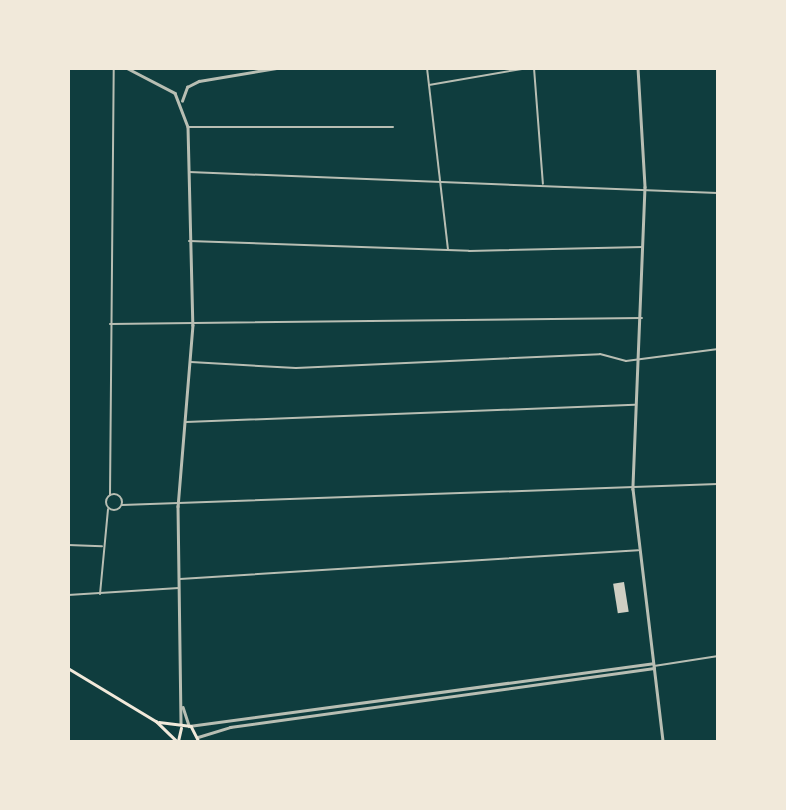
<!DOCTYPE html>
<html>
<head>
<meta charset="utf-8">
<style>
	body { margin:0 }
	#map { position:relative; width:786px; height:810px; overflow:hidden; background:#0f3d3e; font-family:Inter,sans-serif }
	div>[style] { position:absolute }
	[style*='--x'] { left:calc(var(--x)*1px); top:calc(var(--y)*1px); width:calc(var(--w)*1px); rotate:calc(var(--a)*1deg) }
	.building>* { inset:0; background:#cfcfc3; transform-origin:0 0 }
	.minor>* { height:2px; margin:-1px; padding:0 1px; transform-origin:1px; border-radius:1px; background:#b8beb3 }
	.minor>.ring { margin:-1px; padding:0; box-sizing:content-box; background:none; border:2px solid #b8beb3; border-radius:50% }
	.tertiary>* { height:2.5px; margin:-1.25px; padding:0 1.25px; transform-origin:1.25px; border-radius:1.25px; background:#b8beb3 }
	.secondary>* { height:2.5px; margin:-1.25px; padding:0 1.25px; transform-origin:1.25px; border-radius:1.25px; background:#f1e9da }
	span { translate:-50% -50%; white-space:nowrap; text-align:center; line-height:1.15; -webkit-text-stroke:5px #f1e9da; paint-order:stroke }
	.frame { position:absolute; inset:0; border:70px solid #f1e9da; pointer-events:none }
</style>
</head>
<body>
<div id="map">
	<div class="building">
		<div style="left:624px;top:582px;width:30px;height:11px;rotate:81deg"></div>
	</div>
	<div class="minor">
		<div style="--x:427;--y:68;--w:183;--a:83.4"></div>
		<div style="--x:534;--y:68;--w:116;--a:85.6"></div>
		<div style="--x:429;--y:85;--w:99;--a:-9.8"></div>
		<div style="--x:188;--y:127;--w:205;--a:0"></div>
		<div style="--x:189;--y:172;--w:529;--a:2.27"></div>
		<div style="--x:189;--y:241;--w:280;--a:2"></div>
		<div style="--x:469;--y:251;--w:174;--a:-1.3"></div>
		<div style="--x:110;--y:324;--w:532;--a:-0.65"></div>
		<div style="--x:191;--y:362;--w:105;--a:3.3"></div>
		<div style="--x:296;--y:368;--w:304;--a:-2.6"></div>
		<div style="--x:600;--y:354;--w:27;--a:15"></div>
		<div style="--x:626;--y:361;--w:93;--a:-7.4"></div>
		<div style="--x:186;--y:422;--w:449;--a:-2.2"></div>
		<div class="ring" style="left:106px;top:494px;width:14px;height:14px"></div>
		<div style="--x:110;--y:495;--w:427;--a:-89.5"></div>
		<div style="--x:122;--y:505;--w:596;--a:-2.02"></div>
		<div style="--x:68;--y:545;--w:34;--a:2"></div>
		<div style="--x:180;--y:579;--w:459;--a:-3.6"></div>
		<div style="--x:100;--y:594;--w:85;--a:-84.6"></div>
		<div style="--x:68;--y:595;--w:111;--a:-3.6"></div>
		<div style="--x:654;--y:666;--w:65;--a:-8.9"></div>
	</div>
	<div class="tertiary">
		<div style="--x:127;--y:68;--w:54;--a:27.5"></div>
		<div style="--x:175;--y:93;--w:36;--a:69"></div>
		<div style="--x:188;--y:127;--w:198;--a:88.6"></div>
		<div style="--x:193;--y:325;--w:182;--a:94.7"></div>
		<div style="--x:178;--y:506;--w:218;--a:89.2"></div>
		<div style="--x:638;--y:68;--w:119;--a:86.6"></div>
		<div style="--x:645;--y:187;--w:302;--a:92.3"></div>
		<div style="--x:633;--y:489;--w:255;--a:83.2"></div>
		<div style="--x:182;--y:101;--w:15;--a:-70"></div>
		<div style="--x:187;--y:87;--w:13;--a:-27"></div>
		<div style="--x:199;--y:81;--w:78;--a:-9.6"></div>
		<div style="--x:183;--y:707;--w:20;--a:72"></div>
		<div style="--x:189;--y:726;--w:468;--a:-7.7"></div>
		<div style="--x:198;--y:737;--w:34;--a:-17"></div>
		<div style="--x:230;--y:727;--w:428;--a:-7.9"></div>
	</div>
	<div class="secondary">
		<div style="--x:68;--y:668;--w:103;--a:31.1"></div>
		<div style="--x:156;--y:721;--w:30;--a:44"></div>
		<div style="--x:159;--y:722;--w:32;--a:7"></div>
		<div style="--x:191;--y:726;--w:18;--a:63"></div>
		<div style="--x:178;--y:741;--w:13;--a:-77"></div>
	</div>
	<div class="frame"></div>
</div>
</body>
</html>
